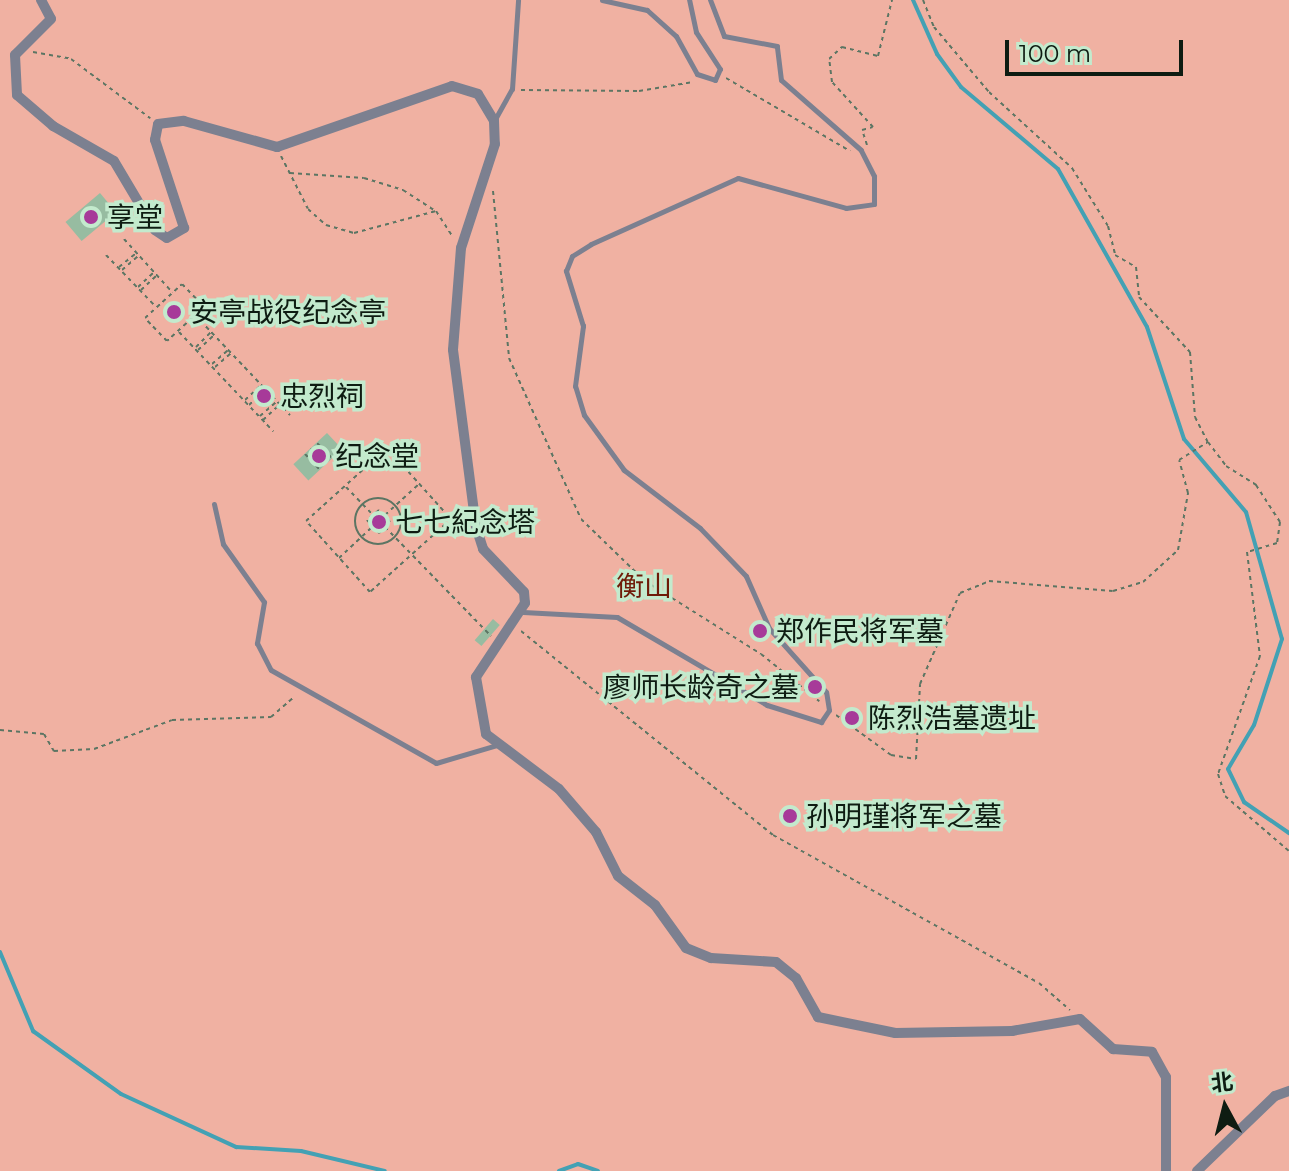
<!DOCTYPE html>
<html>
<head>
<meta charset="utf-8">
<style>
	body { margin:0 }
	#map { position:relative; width:1289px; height:1171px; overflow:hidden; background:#b6dcc1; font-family:Montserrat,"Noto Sans SC",sans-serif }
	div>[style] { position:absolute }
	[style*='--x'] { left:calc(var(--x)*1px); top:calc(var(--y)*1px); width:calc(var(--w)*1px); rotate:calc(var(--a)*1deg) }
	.green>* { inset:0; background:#f0b1a2; transform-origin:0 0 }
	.stream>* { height:4px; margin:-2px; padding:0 2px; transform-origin:2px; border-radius:2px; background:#43a1b4 }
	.building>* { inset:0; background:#97bca1; transform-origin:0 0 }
	.path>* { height:2px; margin-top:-1px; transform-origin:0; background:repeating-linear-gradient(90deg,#5c7563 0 4px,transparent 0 8px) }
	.path>.ring { margin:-1px; padding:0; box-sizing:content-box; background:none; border:2px solid #5c7563; border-radius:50% }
	.lane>* { height:5px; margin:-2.5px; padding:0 2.5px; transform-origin:2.5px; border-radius:2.5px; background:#7c8090 }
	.street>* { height:10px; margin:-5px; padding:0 5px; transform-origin:5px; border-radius:5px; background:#7c8090 }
	.dots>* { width:22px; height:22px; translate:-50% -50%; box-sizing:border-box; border:4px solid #c3eacd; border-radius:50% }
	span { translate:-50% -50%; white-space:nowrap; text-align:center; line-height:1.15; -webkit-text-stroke:7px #c3eacd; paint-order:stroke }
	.poi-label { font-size:28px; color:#0e1c12 }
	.left { translate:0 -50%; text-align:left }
	.right { translate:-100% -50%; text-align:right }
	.park-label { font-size:28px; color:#6f1a08 }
	.north { position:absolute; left:1185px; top:1067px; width:80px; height:80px; -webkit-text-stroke:6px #c3eacd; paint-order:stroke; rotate:353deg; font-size:22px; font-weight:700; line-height:32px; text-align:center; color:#0e1c12 }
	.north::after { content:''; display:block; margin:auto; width:28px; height:36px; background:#0e1c12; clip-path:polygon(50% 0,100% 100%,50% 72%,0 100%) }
	.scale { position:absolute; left:1005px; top:40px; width:178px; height:36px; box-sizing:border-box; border:4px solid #0e1c12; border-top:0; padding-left:10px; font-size:24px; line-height:28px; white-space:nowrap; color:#0e1c12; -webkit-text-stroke:6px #c3eacd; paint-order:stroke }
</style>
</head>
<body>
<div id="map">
	<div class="green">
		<div style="left:0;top:0;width:1289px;height:1171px"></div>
	</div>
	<div class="stream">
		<div style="--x:913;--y:0;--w:59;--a:66"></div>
		<div style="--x:937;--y:54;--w:41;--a:54"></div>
		<div style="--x:961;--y:87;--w:127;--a:40.2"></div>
		<div style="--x:1058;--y:169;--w:181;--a:60.6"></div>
		<div style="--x:1147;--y:327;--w:118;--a:71.7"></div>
		<div style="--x:1184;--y:439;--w:96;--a:49.7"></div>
		<div style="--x:1246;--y:512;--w:132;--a:74.2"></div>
		<div style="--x:1282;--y:639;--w:90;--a:108"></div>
		<div style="--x:1254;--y:725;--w:51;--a:120.6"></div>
		<div style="--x:1228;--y:769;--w:37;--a:64"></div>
		<div style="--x:1244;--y:802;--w:55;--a:34.6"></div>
		<div style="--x:0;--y:952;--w:86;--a:67.3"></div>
		<div style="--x:33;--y:1031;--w:108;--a:35.6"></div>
		<div style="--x:121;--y:1094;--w:127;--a:24.7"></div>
		<div style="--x:236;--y:1147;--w:65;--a:3.5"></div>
		<div style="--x:301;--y:1151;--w:86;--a:13.4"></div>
		<div style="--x:559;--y:1171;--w:20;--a:-20"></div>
		<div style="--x:578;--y:1164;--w:21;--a:19"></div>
	</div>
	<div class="building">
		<div style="left:100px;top:193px;width:25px;height:45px;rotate:50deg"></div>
		<div style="left:327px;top:433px;width:22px;height:46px;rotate:47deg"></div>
		<div style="left:493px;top:619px;width:9px;height:28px;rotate:41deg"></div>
	</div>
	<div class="path">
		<div style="--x:923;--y:0;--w:29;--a:68"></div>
		<div style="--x:934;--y:27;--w:85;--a:49.8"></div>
		<div style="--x:989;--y:92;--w:113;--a:42.5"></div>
		<div style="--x:1072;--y:168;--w:68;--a:58.2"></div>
		<div style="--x:1108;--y:226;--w:30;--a:76"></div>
		<div style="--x:1115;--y:255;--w:24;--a:30"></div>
		<div style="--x:1136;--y:267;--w:30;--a:84"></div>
		<div style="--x:1139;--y:297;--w:75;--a:47.2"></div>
		<div style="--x:1190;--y:352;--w:65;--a:85.6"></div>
		<div style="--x:1195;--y:417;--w:28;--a:63"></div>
		<div style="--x:1208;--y:442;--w:30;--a:53"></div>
		<div style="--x:1226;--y:466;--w:36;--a:32"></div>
		<div style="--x:1256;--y:485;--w:44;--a:57"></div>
		<div style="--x:1280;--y:522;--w:21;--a:98"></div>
		<div style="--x:1277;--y:543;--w:31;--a:163"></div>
		<div style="--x:1247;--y:552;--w:105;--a:82.9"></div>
		<div style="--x:1260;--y:656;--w:125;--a:109.6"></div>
		<div style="--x:1218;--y:774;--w:23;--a:72"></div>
		<div style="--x:1225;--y:796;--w:84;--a:40.7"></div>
		<div style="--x:33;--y:52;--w:39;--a:10"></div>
		<div style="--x:71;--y:59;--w:99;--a:36.8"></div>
		<div style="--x:726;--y:78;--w:144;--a:30.5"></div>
		<div style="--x:521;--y:90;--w:118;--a:0.5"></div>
		<div style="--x:639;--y:91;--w:55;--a:-9.5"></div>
		<div style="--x:867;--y:145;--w:16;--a:-108"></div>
		<div style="--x:862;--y:130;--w:11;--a:-15"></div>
		<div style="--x:873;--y:127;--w:61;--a:-132.3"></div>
		<div style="--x:832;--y:82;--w:23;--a:-97"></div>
		<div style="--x:829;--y:59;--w:18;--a:-43"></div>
		<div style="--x:842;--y:47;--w:37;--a:14"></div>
		<div style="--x:878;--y:56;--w:58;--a:-76"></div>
		<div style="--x:281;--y:156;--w:59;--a:63"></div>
		<div style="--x:308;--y:209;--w:24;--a:42"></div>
		<div style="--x:326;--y:225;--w:29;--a:16"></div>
		<div style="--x:354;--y:233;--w:85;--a:-15"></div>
		<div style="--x:436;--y:211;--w:31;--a:57"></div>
		<div style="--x:290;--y:173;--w:74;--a:3.9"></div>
		<div style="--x:364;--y:178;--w:41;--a:17.1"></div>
		<div style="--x:403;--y:190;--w:38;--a:33"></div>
		<div style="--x:493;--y:191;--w:168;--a:84.5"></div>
		<div style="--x:509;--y:358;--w:176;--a:65.9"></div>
		<div style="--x:581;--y:519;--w:89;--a:44.1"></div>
		<div style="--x:645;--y:581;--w:137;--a:32.2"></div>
		<div style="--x:761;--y:654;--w:75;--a:39"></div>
		<div style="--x:124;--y:239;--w:72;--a:47.8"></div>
		<div style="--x:106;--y:255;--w:71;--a:46.1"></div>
		<div style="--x:119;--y:267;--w:22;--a:-39"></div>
		<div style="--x:122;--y:270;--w:21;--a:-41"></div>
		<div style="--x:182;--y:284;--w:32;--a:46"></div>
		<div style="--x:204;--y:307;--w:50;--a:137.4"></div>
		<div style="--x:167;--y:341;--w:32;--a:-134"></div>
		<div style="--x:145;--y:318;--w:50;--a:-42.6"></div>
		<div style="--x:138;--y:287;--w:22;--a:-43"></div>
		<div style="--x:141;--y:290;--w:22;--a:-43"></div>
		<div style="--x:195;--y:315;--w:138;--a:46.5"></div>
		<div style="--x:179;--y:332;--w:137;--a:46.5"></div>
		<div style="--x:196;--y:347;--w:21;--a:-45"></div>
		<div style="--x:198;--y:350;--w:22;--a:-43"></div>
		<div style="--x:212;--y:364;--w:21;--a:-41"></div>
		<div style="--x:215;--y:367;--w:21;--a:-41"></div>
		<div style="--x:245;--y:400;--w:21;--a:-43"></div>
		<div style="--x:249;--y:405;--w:22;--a:-43"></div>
		<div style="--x:260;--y:416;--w:21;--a:-41"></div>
		<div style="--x:263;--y:420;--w:22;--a:-43"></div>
		<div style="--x:317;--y:443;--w:21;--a:45"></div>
		<div style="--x:311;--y:448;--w:22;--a:47"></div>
		<div style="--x:387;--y:448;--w:96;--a:48"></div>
		<div style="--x:451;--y:519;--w:109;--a:138"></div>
		<div style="--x:370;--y:592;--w:96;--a:-132"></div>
		<div style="--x:306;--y:521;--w:109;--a:-42"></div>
		<div style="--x:305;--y:454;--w:22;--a:47"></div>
		<div style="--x:346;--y:487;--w:37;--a:46"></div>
		<div class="ring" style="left:355px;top:498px;width:44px;height:44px"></div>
		<div style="--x:385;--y:515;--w:46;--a:-42.4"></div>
		<div style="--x:385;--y:527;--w:7;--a:-45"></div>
		<div style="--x:390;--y:522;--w:16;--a:-133"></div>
		<div style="--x:379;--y:510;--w:16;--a:140"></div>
		<div style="--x:367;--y:520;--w:18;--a:47"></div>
		<div style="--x:379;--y:533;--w:8;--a:-45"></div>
		<div style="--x:385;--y:527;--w:152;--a:45.8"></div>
		<div style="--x:339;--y:558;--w:45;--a:-43.2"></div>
		<div style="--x:521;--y:631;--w:324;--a:39"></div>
		<div style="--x:773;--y:835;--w:304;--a:29.1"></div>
		<div style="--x:1039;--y:983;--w:41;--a:41.1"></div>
		<div style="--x:836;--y:715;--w:68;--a:36"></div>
		<div style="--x:891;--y:755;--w:25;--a:9"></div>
		<div style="--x:916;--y:759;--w:75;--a:-86.9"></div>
		<div style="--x:920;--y:684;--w:99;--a:-66.3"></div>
		<div style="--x:960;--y:593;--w:31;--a:-22"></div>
		<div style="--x:989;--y:581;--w:124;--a:4.6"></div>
		<div style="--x:1113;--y:591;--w:31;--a:-17"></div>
		<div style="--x:1143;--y:582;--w:47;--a:-42.4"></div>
		<div style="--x:1178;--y:550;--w:58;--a:-80"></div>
		<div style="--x:1188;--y:493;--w:34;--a:-105"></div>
		<div style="--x:1179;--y:460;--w:34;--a:-32"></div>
		<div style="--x:0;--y:730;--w:44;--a:5.2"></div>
		<div style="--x:44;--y:734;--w:20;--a:60"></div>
		<div style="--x:54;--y:751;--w:40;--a:-2.9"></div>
		<div style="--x:94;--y:749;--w:83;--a:-20.4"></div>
		<div style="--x:172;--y:720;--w:99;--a:-1.7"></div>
		<div style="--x:271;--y:717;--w:32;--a:-41"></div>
	</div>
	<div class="lane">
		<div style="--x:602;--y:0;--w:46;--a:12.5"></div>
		<div style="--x:647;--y:10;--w:39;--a:42"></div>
		<div style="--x:676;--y:36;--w:43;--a:61.1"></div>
		<div style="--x:697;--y:74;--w:19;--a:18"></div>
		<div style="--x:715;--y:80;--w:12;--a:-66"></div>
		<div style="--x:720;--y:69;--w:44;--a:-123"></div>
		<div style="--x:696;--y:32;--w:33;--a:-102"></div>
		<div style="--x:494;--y:121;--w:37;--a:-61"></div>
		<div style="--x:512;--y:89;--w:89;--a:-86.1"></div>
		<div style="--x:214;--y:504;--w:41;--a:77.3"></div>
		<div style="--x:223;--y:544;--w:71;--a:54.7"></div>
		<div style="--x:264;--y:602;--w:42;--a:99.7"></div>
		<div style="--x:257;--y:643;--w:30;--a:63"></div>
		<div style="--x:271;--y:670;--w:189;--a:29.4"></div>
		<div style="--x:436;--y:763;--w:64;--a:-16.4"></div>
		<div style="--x:523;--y:612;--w:94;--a:3"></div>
		<div style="--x:617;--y:617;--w:174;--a:30.4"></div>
		<div style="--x:767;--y:705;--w:57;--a:17.5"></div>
		<div style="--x:821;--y:722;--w:14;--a:-56"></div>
		<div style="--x:829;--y:710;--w:18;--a:-99"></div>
		<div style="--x:826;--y:692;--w:86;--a:-131.7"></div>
		<div style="--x:769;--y:628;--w:57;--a:-113.9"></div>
		<div style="--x:746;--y:576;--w:66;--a:-133.8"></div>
		<div style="--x:700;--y:528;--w:96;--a:-142.7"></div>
		<div style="--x:624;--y:470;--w:68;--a:-126"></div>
		<div style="--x:584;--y:415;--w:30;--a:-107"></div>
		<div style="--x:575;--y:386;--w:61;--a:-82.4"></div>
		<div style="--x:583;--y:326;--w:58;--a:-107.2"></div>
		<div style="--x:566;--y:271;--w:16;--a:-68"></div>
		<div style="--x:572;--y:256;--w:22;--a:-32"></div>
		<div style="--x:591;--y:244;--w:161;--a:-24.2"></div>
		<div style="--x:738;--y:178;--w:112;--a:15.5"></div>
		<div style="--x:846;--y:208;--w:28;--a:-8"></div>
		<div style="--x:874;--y:204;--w:28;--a:-90"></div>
		<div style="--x:874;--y:176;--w:29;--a:-117"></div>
		<div style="--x:861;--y:150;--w:106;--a:-138.8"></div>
		<div style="--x:781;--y:80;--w:34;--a:-97"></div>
		<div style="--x:777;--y:46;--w:54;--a:-169.3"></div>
		<div style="--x:724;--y:36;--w:39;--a:-111"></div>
	</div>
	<div class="street">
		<div style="--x:41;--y:0;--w:21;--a:62"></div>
		<div style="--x:51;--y:19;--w:51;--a:135"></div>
		<div style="--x:15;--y:55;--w:40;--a:87.1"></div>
		<div style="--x:17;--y:95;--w:48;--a:40.7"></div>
		<div style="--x:53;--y:126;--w:70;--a:29.8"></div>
		<div style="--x:114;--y:161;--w:80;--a:59.3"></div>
		<div style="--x:155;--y:230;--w:14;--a:34"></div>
		<div style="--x:167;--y:238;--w:20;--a:-30"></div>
		<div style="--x:184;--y:228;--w:93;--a:-108.2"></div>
		<div style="--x:155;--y:140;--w:16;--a:-79"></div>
		<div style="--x:158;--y:124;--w:26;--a:-7"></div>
		<div style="--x:184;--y:121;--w:97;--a:15.6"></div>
		<div style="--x:277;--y:147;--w:185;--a:-19.2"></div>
		<div style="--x:452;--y:86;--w:27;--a:17"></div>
		<div style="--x:478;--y:94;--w:31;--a:59"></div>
		<div style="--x:494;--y:121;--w:23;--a:88"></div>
		<div style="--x:495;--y:144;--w:109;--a:108.1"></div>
		<div style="--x:461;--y:248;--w:102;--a:94.5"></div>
		<div style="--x:453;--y:350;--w:178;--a:82.6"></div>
		<div style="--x:476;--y:527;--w:23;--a:72"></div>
		<div style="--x:483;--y:549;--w:59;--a:46.4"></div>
		<div style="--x:524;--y:592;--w:11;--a:85"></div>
		<div style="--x:525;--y:603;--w:89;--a:123.5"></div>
		<div style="--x:476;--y:677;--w:58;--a:80"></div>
		<div style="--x:486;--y:734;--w:91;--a:37"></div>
		<div style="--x:559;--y:789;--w:57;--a:49.3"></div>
		<div style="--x:596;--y:832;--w:49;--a:63.4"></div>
		<div style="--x:618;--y:876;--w:47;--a:38.1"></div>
		<div style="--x:655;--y:905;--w:53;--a:54.2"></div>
		<div style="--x:686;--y:948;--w:27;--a:22"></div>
		<div style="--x:711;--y:958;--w:65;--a:3.5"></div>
		<div style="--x:776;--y:962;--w:26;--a:39"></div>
		<div style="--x:796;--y:978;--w:45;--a:60.6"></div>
		<div style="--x:818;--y:1017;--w:79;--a:11.7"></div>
		<div style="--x:895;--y:1033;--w:117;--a:-1"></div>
		<div style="--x:1012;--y:1031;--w:69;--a:-10"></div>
		<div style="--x:1080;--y:1019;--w:45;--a:42.3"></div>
		<div style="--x:1113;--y:1049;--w:39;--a:4"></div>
		<div style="--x:1152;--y:1052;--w:29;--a:61"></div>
		<div style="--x:1166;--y:1077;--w:94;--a:90"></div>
		<div style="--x:1197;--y:1171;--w:108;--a:-43.9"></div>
		<div style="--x:1275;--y:1096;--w:15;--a:-20"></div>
	</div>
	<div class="dots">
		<div style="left:91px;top:217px;background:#a73a99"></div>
		<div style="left:174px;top:312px;background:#a73a99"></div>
		<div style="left:264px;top:396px;background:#a73a99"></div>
		<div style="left:319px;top:456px;background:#a73a99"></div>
		<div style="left:379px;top:522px;background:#a73a99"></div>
		<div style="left:760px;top:631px;background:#a73a99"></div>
		<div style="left:815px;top:687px;background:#a73a99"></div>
		<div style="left:852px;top:718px;background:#a73a99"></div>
		<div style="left:790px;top:816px;background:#a73a99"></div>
	</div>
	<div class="poi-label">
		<span class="left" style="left:107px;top:217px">享堂</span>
		<span class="left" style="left:190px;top:312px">安亭战役纪念亭</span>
		<span class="left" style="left:280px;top:396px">忠烈祠</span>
		<span class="left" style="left:335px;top:456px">纪念堂</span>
		<span class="left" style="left:395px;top:522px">七七紀念塔</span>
		<span class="left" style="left:776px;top:631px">郑作民将军墓</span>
		<span class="right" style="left:799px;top:687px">廖师长龄奇之墓</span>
		<span class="left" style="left:868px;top:718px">陈烈浩墓遗址</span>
		<span class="left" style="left:806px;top:816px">孙明瑾将军之墓</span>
	</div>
	<div class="park-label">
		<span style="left:644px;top:586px">衡山</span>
	</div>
	<div class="north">北</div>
	<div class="scale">100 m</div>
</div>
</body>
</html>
